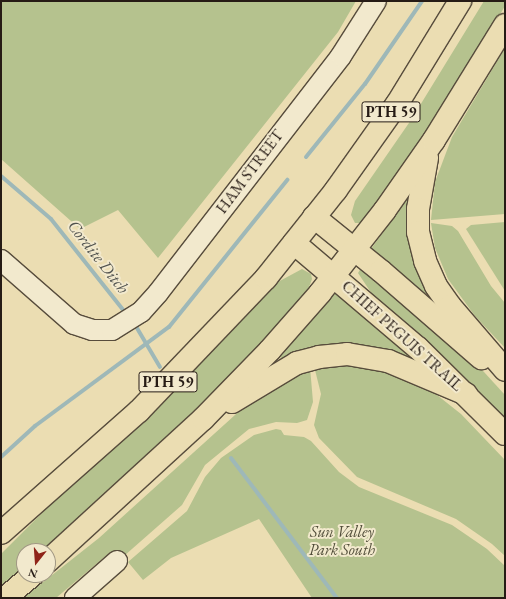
<!DOCTYPE html>
<html>
<head>
<meta charset="utf-8">
<style>
	body { margin:0 }
	#map { position:relative; width:506px; height:599px; overflow:hidden; background:#ebddb2; font-family:"EB Garamond",serif }
	div>[style] { position:absolute }
	[style*='--x'] { left:calc(var(--x)*1px); top:calc(var(--y)*1px); width:calc(var(--w)*1px); rotate:calc(var(--a)*1deg) }
	.green>* { inset:0; background:#b5c28e }
	.stream>* { height:4px; margin:-2px; padding:0 2px; transform-origin:2px; border-radius:2px; background:#9eb8b8 }
	.roads { filter:drop-shadow(1px 0 #574c3c) drop-shadow(-1px 0 #574c3c) drop-shadow(0 1px #574c3c) drop-shadow(0 -1px #574c3c) }
	.minor>* { height:20px; margin:-10px; padding:0 10px; transform-origin:10px; border-radius:10px; background:#f2e9cd }
	.major>* { height:22px; margin:-11px; padding:0 11px; transform-origin:11px; border-radius:11px; background:#ebddb2 }
	span { translate:-50% -50%; white-space:nowrap; text-align:center; line-height:1.15; -webkit-text-stroke:4px #f2e9cd; paint-order:stroke }
	.shield-label span { padding:1px 3px; background:#f2e9cd; border:1px solid; border-radius:3px; -webkit-text-stroke-width:0 }
	.shield-label { font-size:15px; color:#261b15; font-weight:700 }
	.street-label { font-size:16px; color:#261b15 }
	.park-label { font-size:16px; color:#514d39; font-style:italic }
	.water-label { font-size:17px; color:#50524e; font-style:italic }
	.frame { position:absolute; inset:0; border:2px solid #261b15; pointer-events:none }
	.north { position:absolute; left:16px; top:543px; width:40px; height:40px; box-sizing:border-box; background:#f2e9cd; border:1px solid #a09783; border-radius:50%; rotate:197deg; font-size:11px; font-weight:700; line-height:16px; text-align:center; color:#261b15 }
	.north::after { content:''; display:block; margin:auto; width:14px; height:18px; background:#8f2418; clip-path:polygon(50% 0,100% 100%,50% 72%,0 100%) }
</style>
</head>
<body>
<div id="map">
	<div class="green">
		<div style="clip-path:polygon(1px 1px,356px 1px,338px 32px,158px 258px,118px 210px,80px 229px,1px 159px)"></div>
		<div style="clip-path:polygon(484px 1px,505px 1px,505px 6px,456px 89px,364px 223px,355px 223px,351px 215px,355px 201px,411px 120px)"></div>
		<div style="clip-path:polygon(505px 48px,505px 214px,431px 220px,435px 182px,452px 137px)"></div>
		<div style="clip-path:polygon(407px 199px,427px 292px,425px 294px,371px 249px)"></div>
		<div style="clip-path:polygon(505px 222px,505px 291px,466px 229px,471px 225px)"></div>
		<div style="clip-path:polygon(431px 223px,452px 226px,458px 231px,491px 286px,505px 303px,505px 348px,475px 316px,448px 279px,435px 248px)"></div>
		<div style="clip-path:polygon(361px 268px,427px 319px,484px 372px,505px 395px,505px 422px,376px 300px,358px 273px)"></div>
		<div style="clip-path:polygon(302px 269px,311px 274px,312px 279px,308px 290px,248px 359px,170px 437px,43px 551px,24px 551px,24px 568px,1px 589px,1px 554px,57px 498px,163px 403px,276px 283px)"></div>
		<div style="clip-path:polygon(336px 292px,426px 368px,280px 361px,281px 356px)"></div>
		<div style="clip-path:polygon(365px 363px,423px 386px,437px 395px,461px 414px,505px 460px,505px 556px,492px 544px,456px 519px,357px 477px,319px 438px,314px 425px,321px 394px,314px 366px)"></div>
		<div style="clip-path:polygon(310px 367px,313px 402px,307px 420px,297px 423px,276px 422px,249px 429px,205px 465px,182px 505px,124px 556px,117px 550px,108px 554px,56px 598px,23px 598px,99px 538px,257px 395px)"></div>
		<div style="clip-path:polygon(276px 429px,281px 430px,284px 435px,304px 437px,311px 441px,339px 472px,359px 487px,452px 525px,487px 549px,505px 566px,505px 598px,312px 598px,259px 519px,171px 558px,143px 580px,128px 562px,187px 511px,205px 477px,221px 458px,254px 435px)"></div>
	</div>
	<div class="stream">
		<div style="--x:306;--y:157;--w:94;--a:-51.1"></div>
		<div style="--x:365;--y:84;--w:101;--a:-55.5"></div>
		<div style="--x:1;--y:176;--w:66;--a:40.7"></div>
		<div style="--x:51;--y:219;--w:122;--a:51.6"></div>
		<div style="--x:134;--y:323;--w:51;--a:59.4"></div>
		<div style="--x:1;--y:457;--w:46;--a:-42.4"></div>
		<div style="--x:35;--y:426;--w:167;--a:-36.5"></div>
		<div style="--x:169;--y:327;--w:189;--a:-51.2"></div>
		<div style="--x:231;--y:458;--w:176;--a:52.9"></div>
	</div>
	<div class="roads">
		<div class="minor">
			<div style="--x:1;--y:260;--w:97;--a:41.2"></div>
			<div style="--x:74;--y:324;--w:19;--a:18"></div>
			<div style="--x:92;--y:330;--w:20;--a:0"></div>
			<div style="--x:112;--y:330;--w:34;--a:-32"></div>
			<div style="--x:141;--y:312;--w:25;--a:-48"></div>
			<div style="--x:158;--y:293;--w:299;--a:-52.3"></div>
			<div style="--x:341;--y:56;--w:65;--a:-57.5"></div>
			<div style="--x:75;--y:598;--w:56;--a:-41.4"></div>
		</div>
		<div class="major">
			<div style="--x:427;--y:158;--w:52;--a:100"></div>
			<div style="--x:418;--y:209;--w:23;--a:90"></div>
			<div style="--x:418;--y:232;--w:30;--a:76"></div>
			<div style="--x:425;--y:261;--w:27;--a:66"></div>
			<div style="--x:436;--y:286;--w:24;--a:55"></div>
			<div style="--x:450;--y:306;--w:84;--a:49.3"></div>
			<div style="--x:314;--y:217;--w:86;--a:38.9"></div>
			<div style="--x:381;--y:271;--w:133;--a:41"></div>
			<div style="--x:294;--y:243;--w:162;--a:40.3"></div>
			<div style="--x:418;--y:348;--w:122;--a:44.7"></div>
			<div style="--x:232;--y:402;--w:76;--a:-31"></div>
			<div style="--x:297;--y:363;--w:23;--a:-15"></div>
			<div style="--x:319;--y:357;--w:28;--a:-6"></div>
			<div style="--x:347;--y:354;--w:42;--a:9.7"></div>
			<div style="--x:388;--y:361;--w:85;--a:22.9"></div>
			<div style="--x:1;--y:533;--w:184;--a:-41.5"></div>
			<div style="--x:139;--y:411;--w:184;--a:-46.3"></div>
			<div style="--x:266;--y:278;--w:112;--a:-51.5"></div>
			<div style="--x:336;--y:190;--w:105;--a:-54.7"></div>
			<div style="--x:397;--y:104;--w:121;--a:-58.5"></div>
			<div style="--x:48;--y:561;--w:210;--a:-42.5"></div>
			<div style="--x:203;--y:419;--w:96;--a:-45.8"></div>
			<div style="--x:270;--y:350;--w:76;--a:-48.7"></div>
			<div style="--x:320;--y:293;--w:105;--a:-51.9"></div>
			<div style="--x:385;--y:210;--w:85;--a:-55"></div>
			<div style="--x:434;--y:140;--w:135;--a:-58.3"></div>
			<div style="--x:5;--y:598;--w:35;--a:-40"></div>
		</div>
	</div>
	<div class="shield-label">
		<span style="left:391px;top:112px">PTH 59</span>
		<span style="left:168px;top:382px">PTH 59</span>
	</div>
	<div class="street-label">
		<span style="left:250px;top:172px;rotate:-53deg">HAM STREET</span>
		<span style="left:402px;top:336px;rotate:42deg">CHIEF PEGUIS TRAIL</span>
	</div>
	<div class="park-label">
		<span style="left:342px;top:541px">Sun Valley<br>Park South</span>
	</div>
	<div class="water-label">
		<span style="left:98px;top:257px;rotate:52deg">Cordite Ditch</span>
	</div>
	<div class="frame"></div>
	<div class="north">N</div>
</div>
</body>
</html>
